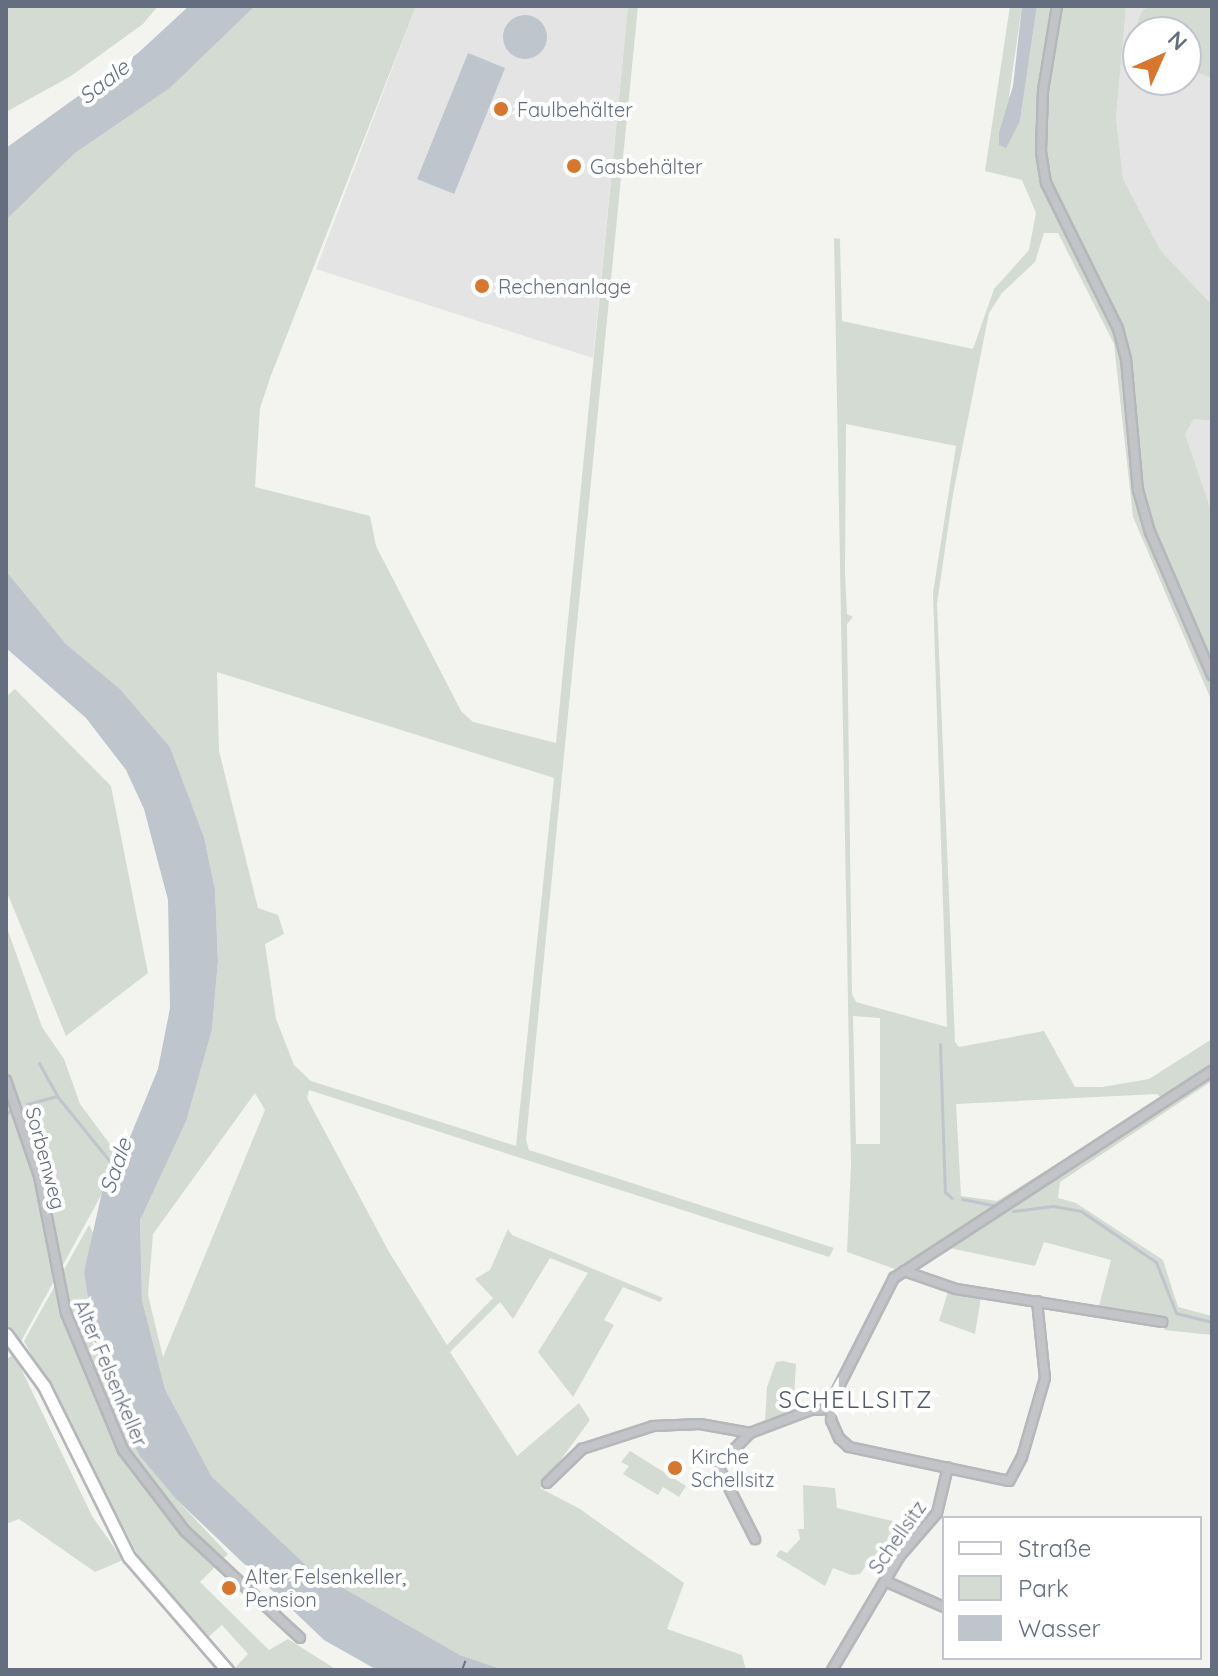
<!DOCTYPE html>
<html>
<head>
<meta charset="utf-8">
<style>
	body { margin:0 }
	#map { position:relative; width:1218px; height:1676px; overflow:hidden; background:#f3f4f0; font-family:Quicksand,sans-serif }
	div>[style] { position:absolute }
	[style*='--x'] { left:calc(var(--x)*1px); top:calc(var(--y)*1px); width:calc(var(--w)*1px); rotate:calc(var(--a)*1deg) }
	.built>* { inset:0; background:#e4e4e4 }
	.green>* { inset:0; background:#d3dbd2 }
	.water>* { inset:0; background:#bfc5cc; transform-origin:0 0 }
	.round { border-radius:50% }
	.stream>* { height:3px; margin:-1.5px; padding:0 1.5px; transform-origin:1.5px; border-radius:1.5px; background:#bfc5cc }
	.ferry>* { height:2px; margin-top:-1px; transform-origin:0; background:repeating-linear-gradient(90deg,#657584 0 10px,transparent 0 18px) }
	.roads { filter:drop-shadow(2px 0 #b5b7bb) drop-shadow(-2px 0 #b5b7bb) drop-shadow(0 2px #b5b7bb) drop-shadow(0 -2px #b5b7bb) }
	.minor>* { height:8px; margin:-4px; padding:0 4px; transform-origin:4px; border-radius:4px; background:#c2c4c8 }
	.major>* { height:11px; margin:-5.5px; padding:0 5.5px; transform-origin:5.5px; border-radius:5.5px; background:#fff }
	.dots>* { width:22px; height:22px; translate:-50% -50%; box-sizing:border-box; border:4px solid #fff; border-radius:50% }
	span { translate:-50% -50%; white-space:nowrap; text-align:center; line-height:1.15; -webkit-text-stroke:8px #fff; paint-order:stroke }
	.poi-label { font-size:20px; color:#656e7f }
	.left { translate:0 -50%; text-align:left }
	.street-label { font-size:20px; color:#656e7f }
	.water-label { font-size:22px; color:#657584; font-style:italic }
	.quarter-label { font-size:24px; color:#525965; letter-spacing:2px }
	.frame { position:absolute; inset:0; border:8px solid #656e7f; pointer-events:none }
	.legend { position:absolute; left:942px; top:1516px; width:260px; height:144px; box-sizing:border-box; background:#fff; border:2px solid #c1c5cc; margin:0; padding:10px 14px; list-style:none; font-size:24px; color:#656e7f }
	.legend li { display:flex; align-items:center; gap:16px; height:40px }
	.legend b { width:40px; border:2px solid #c1c5cc }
	.north { position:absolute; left:1122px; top:16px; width:80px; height:80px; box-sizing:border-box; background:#fff; border:2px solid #c1c5cc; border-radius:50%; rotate:45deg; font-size:22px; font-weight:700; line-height:32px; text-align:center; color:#656e7f }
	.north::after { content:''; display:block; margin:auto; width:28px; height:36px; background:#d7762d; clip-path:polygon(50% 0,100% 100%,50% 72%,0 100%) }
</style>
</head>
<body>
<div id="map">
	<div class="built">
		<div style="clip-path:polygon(416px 6px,628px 6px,593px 358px,316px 269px)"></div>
		<div style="clip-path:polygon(evenodd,1126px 6px,1212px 6px,1212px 305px,1159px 250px,1123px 179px,1116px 118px,1126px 6px,1138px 32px,1186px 32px,1186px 80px,1138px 80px,1138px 32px)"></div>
		<div style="clip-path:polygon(1194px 419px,1212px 421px,1212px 513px,1185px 434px)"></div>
	</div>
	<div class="green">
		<div style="clip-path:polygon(6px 6px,158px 6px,143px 24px,71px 76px,6px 112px)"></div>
		<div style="clip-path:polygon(evenodd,255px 6px,416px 6px,270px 378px,260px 408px,255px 487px,370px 516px,376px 546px,461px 711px,473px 722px,556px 743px,628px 6px,638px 6px,526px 1140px,529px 1150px,834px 1248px,829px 1257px,309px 1090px,307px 1098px,389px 1252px,447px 1345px,493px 1298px,475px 1279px,490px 1270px,508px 1229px,512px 1235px,663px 1298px,660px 1302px,623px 1287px,604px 1320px,614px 1325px,573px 1397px,538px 1352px,588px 1273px,550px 1258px,513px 1319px,500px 1302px,450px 1352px,517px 1456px,579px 1403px,590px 1420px,540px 1488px,580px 1509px,684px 1583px,667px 1629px,742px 1655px,746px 1670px,504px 1670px,460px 1655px,310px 1569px,247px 1515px,212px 1477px,165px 1389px,142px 1300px,140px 1220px,212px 1029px,218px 961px,215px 889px,204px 837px,170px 747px,120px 689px,66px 644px,6px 571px,6px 220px,75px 153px,170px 88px,255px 6px,217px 672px,554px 778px,516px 1146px,311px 1081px,294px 1065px,276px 1019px,265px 944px,284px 934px,278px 915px,258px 908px,219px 751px,217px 672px,255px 6px,255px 1093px,265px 1110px,163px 1357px,148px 1295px,153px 1234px,255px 1093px)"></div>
		<div style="clip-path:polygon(evenodd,1010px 6px,1022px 6px,1009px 96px,1020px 121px,1037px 6px,1126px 6px,1116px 118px,1123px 179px,1160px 250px,1212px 305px,1212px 421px,1194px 419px,1185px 434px,1212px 513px,1212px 702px,1133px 517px,1114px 344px,1058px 233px,1044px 233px,1035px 262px,1002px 293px,989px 313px,953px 494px,937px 604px,955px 1042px,959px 1047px,1044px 1031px,1075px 1087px,1102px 1087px,1149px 1079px,1212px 1039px,1212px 1081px,1060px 1182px,1058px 1198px,1076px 1203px,1163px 1260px,1178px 1307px,1212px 1316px,1212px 1335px,1164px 1330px,1168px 1317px,1099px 1306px,1111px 1260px,1044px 1242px,1035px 1266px,935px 1245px,895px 1269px,847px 1252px,851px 1165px,834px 238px,840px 239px,842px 321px,973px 349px,994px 289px,1029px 250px,1036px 213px,1022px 180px,985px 171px,1010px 6px,846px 424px,956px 446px,933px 593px,947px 1027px,856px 1002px,852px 994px,847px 624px,853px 617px,847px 614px,845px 574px,846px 424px,1010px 6px,853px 1016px,880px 1018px,880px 1144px,856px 1144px,853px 1016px,1010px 6px,1157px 1094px,1162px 1098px,997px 1201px,961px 1196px,956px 1104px,1157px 1094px)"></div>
		<div style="clip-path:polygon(1150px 6px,1212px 6px,1212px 78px,1186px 68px,1186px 32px,1138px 32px,1138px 49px,1129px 46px,1142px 11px)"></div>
		<div style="clip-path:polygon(15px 689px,111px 786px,148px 973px,66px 1036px,6px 890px,6px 697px)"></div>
		<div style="clip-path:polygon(6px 925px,42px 1027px,64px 1059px,80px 1104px,121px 1159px,14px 1354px,92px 1516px,123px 1560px,95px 1572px,19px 1519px,6px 1524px,6px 1360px,14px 1354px,6px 1344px)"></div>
		<div style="clip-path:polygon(89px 1225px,94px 1235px,84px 1272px,97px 1359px,177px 1500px,228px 1554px,200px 1582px,269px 1650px,288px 1639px,337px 1670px,233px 1670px,248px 1654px,222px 1625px,206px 1639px,140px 1559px,24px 1341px)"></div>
		<div style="clip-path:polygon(948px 1292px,981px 1297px,975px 1334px,939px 1321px)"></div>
		<div style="clip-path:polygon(783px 1361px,796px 1364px,793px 1411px,765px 1420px,767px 1387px,776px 1362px)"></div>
		<div style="clip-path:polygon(630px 1451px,686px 1486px,679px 1497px,663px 1487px,658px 1495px,623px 1474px,629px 1466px,621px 1462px)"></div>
		<div style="clip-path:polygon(803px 1485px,835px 1488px,837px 1508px,905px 1524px,897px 1543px,889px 1539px,884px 1547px,879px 1574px,865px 1567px,860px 1574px,851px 1575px,833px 1568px,825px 1586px,776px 1556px,780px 1550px,787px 1553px,800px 1539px,798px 1529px,804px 1529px)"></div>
	</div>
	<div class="water">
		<div style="clip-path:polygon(189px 6px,255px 6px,170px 88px,75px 153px,6px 220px,6px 148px,138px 53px)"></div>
		<div style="clip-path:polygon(1022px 6px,1037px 6px,1020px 121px,1006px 148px,999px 145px,999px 133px,1013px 86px)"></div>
		<div class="round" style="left:503px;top:15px;width:44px;height:44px"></div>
		<div style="left:468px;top:53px;width:40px;height:136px;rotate:22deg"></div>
		<div style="clip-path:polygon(6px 571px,66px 644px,120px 689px,170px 747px,204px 837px,215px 889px,218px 961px,212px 1029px,186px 1121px,140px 1220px,142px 1300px,165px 1389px,212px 1477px,310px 1569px,460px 1655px,504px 1670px,377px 1670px,324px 1640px,177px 1500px,140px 1456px,109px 1395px,97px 1359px,84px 1272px,102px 1192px,121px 1159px,158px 1069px,170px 1008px,168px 900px,144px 809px,126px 770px,86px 718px,6px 648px)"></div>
	</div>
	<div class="stream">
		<div style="--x:940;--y:1044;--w:148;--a:88.1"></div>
		<div style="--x:945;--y:1192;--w:9;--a:41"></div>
		<div style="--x:39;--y:1063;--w:38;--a:61"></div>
		<div style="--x:57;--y:1096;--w:95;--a:51"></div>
		<div style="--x:27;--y:1104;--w:31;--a:-15"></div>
		<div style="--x:6;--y:1114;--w:5;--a:-37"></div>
		<div style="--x:962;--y:1199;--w:31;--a:11"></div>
		<div style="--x:1013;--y:1211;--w:40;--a:-7.1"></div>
		<div style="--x:1053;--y:1206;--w:28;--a:10"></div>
		<div style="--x:1081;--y:1211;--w:91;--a:34.2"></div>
		<div style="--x:1156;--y:1262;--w:55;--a:68.6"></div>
		<div style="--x:1176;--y:1313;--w:37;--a:14"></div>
	</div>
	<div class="ferry">
		<div style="--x:462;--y:1670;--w:14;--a:-69"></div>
	</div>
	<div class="roads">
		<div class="minor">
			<div style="--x:1057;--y:6;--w:86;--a:99.4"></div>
			<div style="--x:1043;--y:91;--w:61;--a:91.9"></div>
			<div style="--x:1041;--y:152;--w:31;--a:81"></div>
			<div style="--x:1046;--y:183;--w:163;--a:63.7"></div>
			<div style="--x:1118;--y:329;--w:31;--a:75"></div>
			<div style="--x:1126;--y:359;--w:132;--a:84.8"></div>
			<div style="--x:1138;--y:490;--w:44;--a:74.1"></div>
			<div style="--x:1150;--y:532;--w:156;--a:66.6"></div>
			<div style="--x:6;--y:1080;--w:102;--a:71"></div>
			<div style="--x:39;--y:1176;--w:140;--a:78.9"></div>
			<div style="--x:66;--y:1313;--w:148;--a:67.4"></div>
			<div style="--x:123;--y:1450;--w:102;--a:52.6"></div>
			<div style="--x:185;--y:1531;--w:157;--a:42.9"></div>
			<div style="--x:904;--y:1271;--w:55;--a:19.1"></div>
			<div style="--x:956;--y:1289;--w:209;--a:9.1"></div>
			<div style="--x:1037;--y:1301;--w:77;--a:84.1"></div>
			<div style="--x:1045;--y:1378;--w:82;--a:106.2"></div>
			<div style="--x:1022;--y:1457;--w:27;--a:118"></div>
			<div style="--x:1009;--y:1481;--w:164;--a:-168"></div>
			<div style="--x:849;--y:1447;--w:13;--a:-138"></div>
			<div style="--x:839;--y:1438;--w:20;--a:-114"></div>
			<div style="--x:831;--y:1420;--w:22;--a:-85"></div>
			<div style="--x:833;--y:1398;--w:135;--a:-63.1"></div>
			<div style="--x:894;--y:1278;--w:379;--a:-33.1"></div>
			<div style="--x:750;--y:1433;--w:46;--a:134.1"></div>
			<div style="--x:718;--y:1466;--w:82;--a:63.1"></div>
			<div style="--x:547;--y:1483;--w:49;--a:-44.2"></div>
			<div style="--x:582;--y:1449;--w:75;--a:-17.9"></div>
			<div style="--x:653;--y:1426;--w:47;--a:-2.4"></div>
			<div style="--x:700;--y:1424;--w:51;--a:10.2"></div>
			<div style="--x:750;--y:1433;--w:65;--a:-20.7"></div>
			<div style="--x:811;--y:1410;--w:20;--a:-3"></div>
			<div style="--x:885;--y:1581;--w:64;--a:23.8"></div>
			<div style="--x:832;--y:1670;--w:131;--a:-59.3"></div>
			<div style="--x:899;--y:1557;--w:58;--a:-49.2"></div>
			<div style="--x:937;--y:1513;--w:47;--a:-76.6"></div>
		</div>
		<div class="major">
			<div style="--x:6;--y:1334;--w:64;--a:53.8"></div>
			<div style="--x:44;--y:1386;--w:191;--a:63.6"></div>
			<div style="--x:129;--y:1557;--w:150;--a:49.1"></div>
		</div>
	</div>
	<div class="dots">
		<div style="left:501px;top:109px;background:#d7762d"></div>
		<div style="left:574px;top:166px;background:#d7762d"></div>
		<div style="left:482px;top:286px;background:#d7762d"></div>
		<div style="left:675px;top:1468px;background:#d7762d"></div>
		<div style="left:229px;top:1588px;background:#d7762d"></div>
	</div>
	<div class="poi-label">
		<span class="left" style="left:517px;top:109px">Faulbehälter</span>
		<span class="left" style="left:590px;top:166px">Gasbehälter</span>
		<span class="left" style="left:498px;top:286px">Rechenanlage</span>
		<span class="left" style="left:691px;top:1468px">Kirche<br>Schellsitz</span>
		<span class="left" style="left:245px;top:1588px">Alter Felsenkeller,<br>Pension</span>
	</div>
	<div class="street-label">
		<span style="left:46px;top:1158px;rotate:75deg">Sorbenweg</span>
		<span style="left:111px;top:1373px;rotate:67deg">Alter Felsenkeller</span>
		<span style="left:897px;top:1537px;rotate:-55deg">Schellsitz</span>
	</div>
	<div class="water-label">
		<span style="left:104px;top:82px;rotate:-38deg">Saale</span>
		<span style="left:116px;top:1166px;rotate:-71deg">Saale</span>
	</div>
	<div class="quarter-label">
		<span style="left:856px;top:1400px">SCHELLSITZ</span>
	</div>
	<div class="frame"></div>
	<ul class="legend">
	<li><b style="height:10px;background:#fff"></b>Straße</li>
	<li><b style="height:22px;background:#d3dbd2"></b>Park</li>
	<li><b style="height:22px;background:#bfc5cc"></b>Wasser</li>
	</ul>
	<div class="north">N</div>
</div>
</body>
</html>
